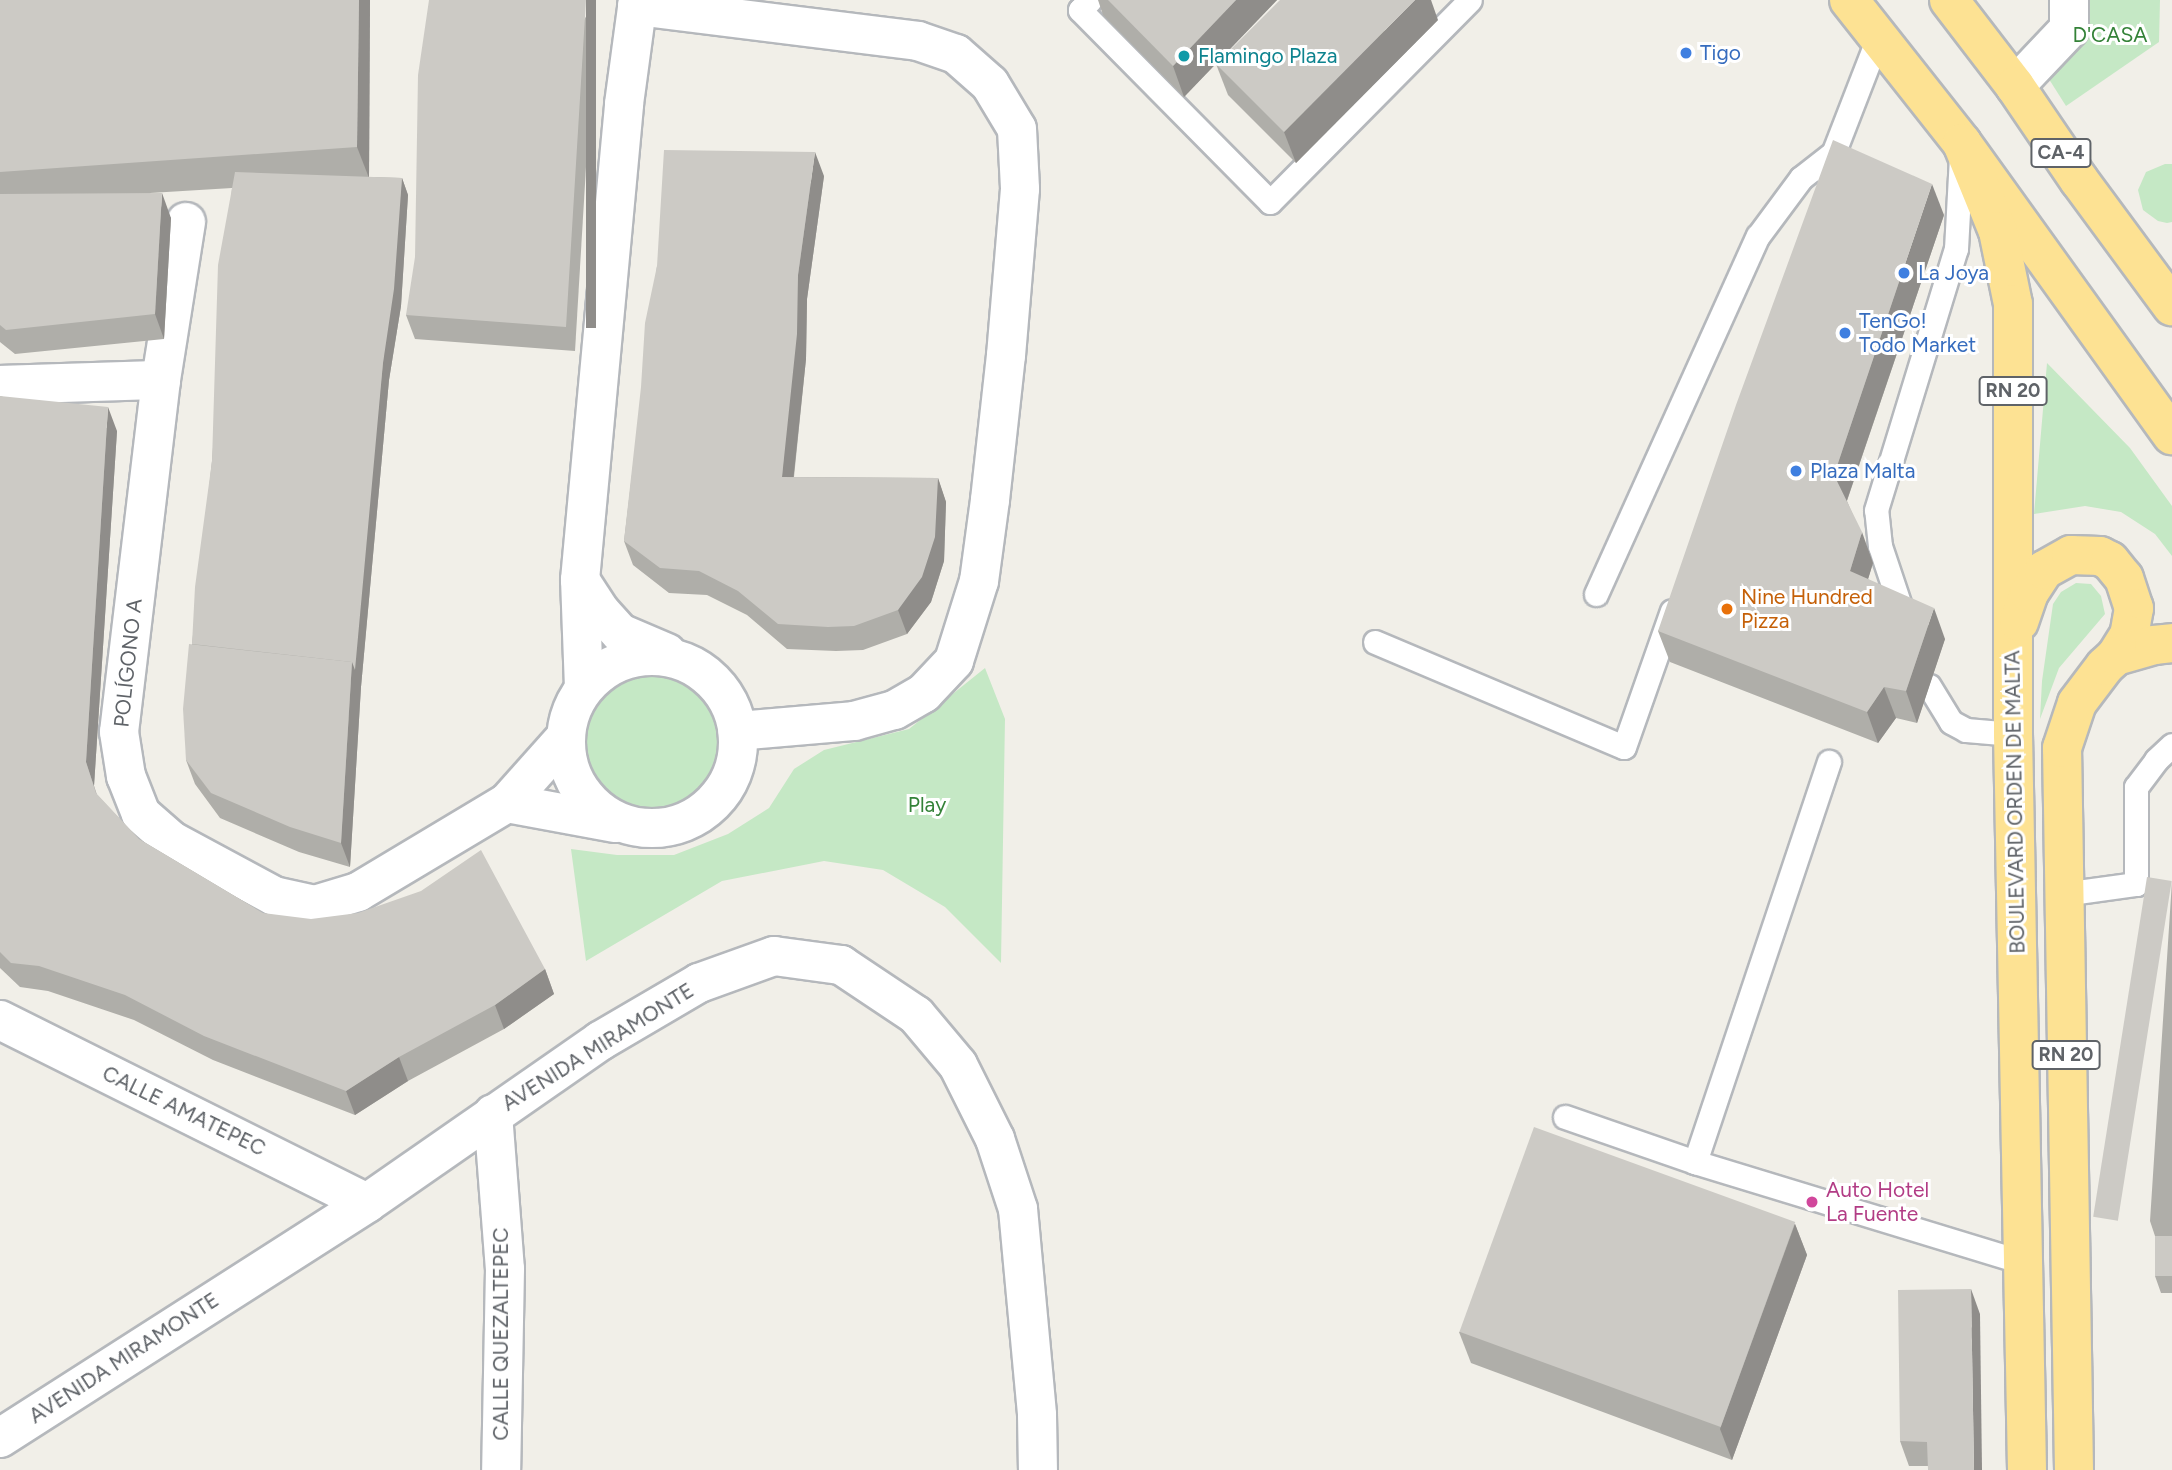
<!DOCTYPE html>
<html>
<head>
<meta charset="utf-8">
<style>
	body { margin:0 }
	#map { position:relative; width:2172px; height:1470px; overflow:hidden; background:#f1efe8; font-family:Figtree,sans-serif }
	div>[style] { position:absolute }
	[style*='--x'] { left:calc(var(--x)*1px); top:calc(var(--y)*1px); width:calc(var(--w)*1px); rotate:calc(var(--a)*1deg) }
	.green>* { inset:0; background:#c5e8c5 }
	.round { border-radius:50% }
	.roads { filter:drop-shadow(2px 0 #b5b8bc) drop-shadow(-2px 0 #b5b8bc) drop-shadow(0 2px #b5b8bc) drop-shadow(0 -2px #b5b8bc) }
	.lane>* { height:23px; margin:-11.5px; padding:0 11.5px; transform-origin:11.5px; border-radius:11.5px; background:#fff }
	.street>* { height:38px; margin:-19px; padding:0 19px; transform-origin:19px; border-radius:19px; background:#fff }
	.street>.ring { margin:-19px; padding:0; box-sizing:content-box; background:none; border:38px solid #fff; border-radius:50% }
	.highway>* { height:38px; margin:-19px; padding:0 19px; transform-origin:19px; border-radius:19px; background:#fde293 }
	.wall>* { inset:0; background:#afaea9 }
	.shaded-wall>* { inset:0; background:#8f8d8a; transform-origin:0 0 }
	.building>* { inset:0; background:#cccac5; transform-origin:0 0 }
	.dots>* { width:19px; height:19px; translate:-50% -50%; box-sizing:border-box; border:4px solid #fff; border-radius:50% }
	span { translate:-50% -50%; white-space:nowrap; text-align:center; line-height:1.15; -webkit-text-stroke:6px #fff; paint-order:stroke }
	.shield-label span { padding:2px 5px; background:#fff; border:2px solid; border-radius:5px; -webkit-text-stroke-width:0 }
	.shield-label { font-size:19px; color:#5f6368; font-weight:700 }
	.park-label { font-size:21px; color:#348238 }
	.shop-label { font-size:21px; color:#366cbe }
	.left { translate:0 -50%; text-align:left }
	.culture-label { font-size:21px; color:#0d838f }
	.food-label { font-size:21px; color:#c56008 }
	.street-label { font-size:21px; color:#5f6368 }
	.hotel-label { font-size:21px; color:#b23c85 }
</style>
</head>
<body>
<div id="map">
	<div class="green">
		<div style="clip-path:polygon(2075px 0,2160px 0,2159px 42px,2066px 106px,2040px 65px)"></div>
		<div style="clip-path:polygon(2165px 164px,2172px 164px,2172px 222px,2167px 223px,2158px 221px,2143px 210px,2138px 190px,2146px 172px)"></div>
		<div style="clip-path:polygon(2047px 363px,2130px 448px,2172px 506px,2172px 556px,2155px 534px,2121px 512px,2085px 506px,2034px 514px)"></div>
		<div style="clip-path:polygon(2076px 583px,2091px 584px,2101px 596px,2105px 614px,2059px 668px,2040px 719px,2042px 681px,2053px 604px,2061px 592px)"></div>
		<div style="clip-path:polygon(985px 668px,1005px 719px,1001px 963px,945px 907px,883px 870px,824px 861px,722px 881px,586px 961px,571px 849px,617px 855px,674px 855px,728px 834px,769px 808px,794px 769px,824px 750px,909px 729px)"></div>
		<div class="round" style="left:585px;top:674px;width:134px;height:134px"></div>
	</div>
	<div class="roads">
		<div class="lane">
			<div style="--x:1090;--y:0;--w:14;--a:135"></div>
			<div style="--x:1080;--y:10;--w:270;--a:45.3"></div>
			<div style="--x:1270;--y:202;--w:284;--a:-45.3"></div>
			<div style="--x:1826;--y:172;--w:144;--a:-68.8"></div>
			<div style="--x:1596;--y:594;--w:393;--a:-65.7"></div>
			<div style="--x:1758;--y:236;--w:72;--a:-53.4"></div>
			<div style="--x:1801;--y:178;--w:39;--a:-38"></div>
			<div style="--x:1905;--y:621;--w:79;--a:-108.4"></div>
			<div style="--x:1880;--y:546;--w:36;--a:-96"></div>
			<div style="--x:1876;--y:510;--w:273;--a:-73"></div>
			<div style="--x:1956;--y:249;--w:92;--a:-86.9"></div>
			<div style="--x:1375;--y:642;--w:270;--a:22.9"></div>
			<div style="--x:1624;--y:747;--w:144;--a:-70.6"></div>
			<div style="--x:1929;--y:686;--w:42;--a:58.6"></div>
			<div style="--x:1951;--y:722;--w:17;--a:28"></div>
			<div style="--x:1966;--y:730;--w:47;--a:4.9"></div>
			<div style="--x:2063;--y:894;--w:74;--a:-7.8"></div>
			<div style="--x:2136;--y:884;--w:97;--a:-90"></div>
			<div style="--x:2136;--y:787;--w:34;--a:-53"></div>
			<div style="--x:2156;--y:760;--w:22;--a:-43"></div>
			<div style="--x:1565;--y:1117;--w:138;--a:19.1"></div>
			<div style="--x:1695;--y:1162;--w:342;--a:17"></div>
			<div style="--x:1695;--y:1162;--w:422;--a:-71.5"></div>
		</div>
		<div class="street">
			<div style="--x:637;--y:6;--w:283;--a:7.1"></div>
			<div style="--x:918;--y:41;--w:40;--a:18.9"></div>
			<div style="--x:956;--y:54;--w:45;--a:41.4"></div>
			<div style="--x:990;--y:84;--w:52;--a:59"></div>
			<div style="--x:1017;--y:129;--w:60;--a:87.1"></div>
			<div style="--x:1020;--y:189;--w:167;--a:94.8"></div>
			<div style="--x:1006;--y:355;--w:146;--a:96.3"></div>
			<div style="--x:990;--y:500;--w:82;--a:97.7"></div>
			<div style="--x:979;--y:581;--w:84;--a:107.4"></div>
			<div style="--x:954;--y:661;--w:44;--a:133.2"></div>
			<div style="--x:924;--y:693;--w:34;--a:150"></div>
			<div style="--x:894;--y:710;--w:41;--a:164.6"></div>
			<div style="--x:854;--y:721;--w:117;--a:175.1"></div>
			<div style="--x:2015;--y:86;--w:79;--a:-46.5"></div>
			<div style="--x:2069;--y:29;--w:29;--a:-90"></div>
			<div style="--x:186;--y:222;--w:160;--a:99"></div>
			<div style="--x:161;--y:380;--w:354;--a:96.8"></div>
			<div style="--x:119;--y:732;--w:45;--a:81"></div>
			<div style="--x:126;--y:776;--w:41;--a:68.5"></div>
			<div style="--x:141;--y:814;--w:41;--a:41.1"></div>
			<div style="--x:172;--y:841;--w:116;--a:28.3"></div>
			<div style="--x:274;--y:896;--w:42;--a:12.4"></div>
			<div style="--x:315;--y:905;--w:45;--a:-16.8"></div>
			<div style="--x:358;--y:892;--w:174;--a:-30.9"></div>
			<div style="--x:507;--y:803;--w:87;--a:-48.3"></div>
			<div style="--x:0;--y:385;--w:161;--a:-1.8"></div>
			<div style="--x:580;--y:580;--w:38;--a:57"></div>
			<div style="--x:601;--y:612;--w:28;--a:48"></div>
			<div style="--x:620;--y:633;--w:51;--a:23.1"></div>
			<div class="ring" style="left:566px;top:656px;width:134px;height:134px"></div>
			<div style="--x:584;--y:688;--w:108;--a:-92.1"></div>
			<div style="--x:580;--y:580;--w:478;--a:-84.7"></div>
			<div style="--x:624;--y:104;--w:105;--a:-82.3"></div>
			<div style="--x:507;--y:803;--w:110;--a:10.5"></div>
			<div style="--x:0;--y:1020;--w:410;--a:26.5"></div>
			<div style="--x:493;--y:1114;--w:155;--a:85.6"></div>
			<div style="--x:505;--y:1269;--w:201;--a:91.1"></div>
			<div style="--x:0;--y:1438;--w:436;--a:-32.6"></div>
			<div style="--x:367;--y:1203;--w:284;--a:-34.8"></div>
			<div style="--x:600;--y:1041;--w:115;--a:-30.4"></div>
			<div style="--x:699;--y:983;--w:80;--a:-19.8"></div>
			<div style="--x:774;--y:956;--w:68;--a:7.7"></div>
			<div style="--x:841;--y:965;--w:90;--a:33.7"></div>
			<div style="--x:916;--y:1015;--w:65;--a:50"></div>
			<div style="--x:958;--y:1065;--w:83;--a:63.4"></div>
			<div style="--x:995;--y:1139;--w:74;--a:71.8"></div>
			<div style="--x:1018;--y:1209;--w:207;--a:84.7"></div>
			<div style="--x:1037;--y:1415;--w:55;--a:89"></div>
		</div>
		<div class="highway">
			<div style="--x:1849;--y:0;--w:182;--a:51.7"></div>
			<div style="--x:1962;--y:143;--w:360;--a:54.3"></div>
			<div style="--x:1949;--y:0;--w:108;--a:52.5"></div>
			<div style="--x:2015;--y:86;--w:114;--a:55.8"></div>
			<div style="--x:2079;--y:180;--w:157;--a:53.6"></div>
			<div style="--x:1962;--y:143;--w:95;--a:67.8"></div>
			<div style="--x:1998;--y:231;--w:75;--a:78.4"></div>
			<div style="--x:2013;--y:304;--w:430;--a:90"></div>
			<div style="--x:2013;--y:734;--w:736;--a:88.91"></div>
			<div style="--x:2019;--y:622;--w:31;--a:-71"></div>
			<div style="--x:2029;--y:593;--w:27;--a:-57"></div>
			<div style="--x:2044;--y:570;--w:31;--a:-29"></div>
			<div style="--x:2071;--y:555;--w:29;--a:2"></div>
			<div style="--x:2100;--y:556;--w:11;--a:27"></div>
			<div style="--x:2110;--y:561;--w:22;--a:51"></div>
			<div style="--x:2124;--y:578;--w:32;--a:72"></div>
			<div style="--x:2134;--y:608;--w:27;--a:100"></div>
			<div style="--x:2129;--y:635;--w:25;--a:122"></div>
			<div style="--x:2074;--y:1470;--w:722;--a:-90.95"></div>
			<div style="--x:2062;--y:748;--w:47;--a:-71.6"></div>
			<div style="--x:2077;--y:703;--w:46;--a:-52.9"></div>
			<div style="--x:2105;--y:666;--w:15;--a:-42"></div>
			<div style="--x:2116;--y:656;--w:40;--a:-16"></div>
			<div style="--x:2154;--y:645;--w:18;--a:-6"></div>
		</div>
	</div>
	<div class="wall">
		<div style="clip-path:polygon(0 0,370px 0,369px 177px,402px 178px,408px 195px,401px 306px,389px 380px,361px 687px,350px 867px,299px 852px,220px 818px,195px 784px,186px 760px,192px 644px,212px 461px,232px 188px,150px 193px,171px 218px,164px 339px,15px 354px,0 342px)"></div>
		<div style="clip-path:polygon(596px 0,575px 351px,415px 339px,406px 315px)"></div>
		<div style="clip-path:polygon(1098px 0,1277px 0,1184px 97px,1103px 15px)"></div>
		<div style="clip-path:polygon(1438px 20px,1296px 163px,1228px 95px,1216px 64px)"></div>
		<div style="clip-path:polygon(824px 176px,807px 299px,806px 359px,794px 477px,938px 478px,946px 502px,944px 561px,931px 602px,907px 634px,863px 650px,836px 651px,787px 649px,747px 615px,707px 595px,669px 593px,633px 565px,624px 541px,657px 266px)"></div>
		<div style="clip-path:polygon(1944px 215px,1847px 501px,1873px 563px,1868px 579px,1945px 639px,1917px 723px,1896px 718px,1878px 743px,1670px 662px,1658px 631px)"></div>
		<div style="clip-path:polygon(0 396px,117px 431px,94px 786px,97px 795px,139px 839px,263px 913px,545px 969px,554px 994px,504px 1029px,408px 1081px,355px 1115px,213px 1060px,134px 1020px,48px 991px,20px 987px,0 968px)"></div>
		<div style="clip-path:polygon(2172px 881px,2172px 1293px,2161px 1293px,2155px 1276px,2155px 1236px,2150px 1221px)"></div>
		<div style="clip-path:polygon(1795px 1224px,1807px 1255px,1732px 1460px,1471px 1363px,1459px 1332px)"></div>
		<div style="clip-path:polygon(1980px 1314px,1928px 1466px,1909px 1466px,1900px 1441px)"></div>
	</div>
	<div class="shaded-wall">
		<div style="clip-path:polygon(359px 0,370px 0,369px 178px,357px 147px)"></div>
		<div style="left:586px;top:0;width:10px;height:328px"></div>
		<div style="clip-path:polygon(1236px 0,1277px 0,1184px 97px,1173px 66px)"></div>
		<div style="clip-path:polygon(1415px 0,1431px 0,1438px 20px,1296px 163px,1284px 132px)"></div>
		<div style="clip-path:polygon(815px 152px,824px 176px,807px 299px,806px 359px,791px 501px,782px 477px,798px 275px)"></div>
		<div style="clip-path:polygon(402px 178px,408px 195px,401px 306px,389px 380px,361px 687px,350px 867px,341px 843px,352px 662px)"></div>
		<div style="clip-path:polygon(1932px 184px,1944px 215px,1845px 506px,1834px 475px)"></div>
		<div style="clip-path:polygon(162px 193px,171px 218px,164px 339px,155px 314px)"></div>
		<div style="clip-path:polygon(108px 407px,117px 431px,94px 786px,104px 817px,86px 762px)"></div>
		<div style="clip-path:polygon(938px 478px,946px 502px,944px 561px,931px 602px,907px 634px,898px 610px)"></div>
		<div style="clip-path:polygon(1862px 532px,1873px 563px,1861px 602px,1850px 571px)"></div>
		<div style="clip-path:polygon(1934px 608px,1945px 639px,1917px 723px,1906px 691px)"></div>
		<div style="clip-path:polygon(1884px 687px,1896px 718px,1878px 743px,1867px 712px)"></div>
		<div style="clip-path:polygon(545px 969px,554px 994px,504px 1029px,495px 1005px)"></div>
		<div style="clip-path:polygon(399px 1057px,408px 1081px,355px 1115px,346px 1091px)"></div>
		<div style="clip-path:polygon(1795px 1224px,1807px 1255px,1732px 1460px,1720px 1429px)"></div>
		<div style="clip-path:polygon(1971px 1289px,1980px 1314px,1982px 1470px,1974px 1470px)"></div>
	</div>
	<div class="building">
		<div style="clip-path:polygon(0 0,359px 0,357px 147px,0 172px)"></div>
		<div style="clip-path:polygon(429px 0,586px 0,566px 327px,406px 315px,415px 257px,418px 75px)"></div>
		<div style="clip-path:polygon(1108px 0,1236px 0,1173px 66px)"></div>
		<div style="clip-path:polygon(1280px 0,1415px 0,1284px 132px,1216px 64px)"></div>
		<div style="clip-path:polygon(1833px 140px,1932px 184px,1834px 475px,1862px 532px,1850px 571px,1934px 608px,1906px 691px,1884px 687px,1867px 712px,1658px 631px,1736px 405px)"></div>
		<div style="clip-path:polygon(664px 150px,815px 152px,798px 275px,797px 334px,782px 477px,938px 478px,935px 537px,922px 577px,898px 610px,854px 626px,828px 627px,778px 624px,738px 591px,699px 571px,660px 568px,624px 541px,641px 387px,645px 323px,657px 266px)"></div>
		<div style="clip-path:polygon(235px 172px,402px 178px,394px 289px,383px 363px,355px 670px,352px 662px,192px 644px,195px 587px,212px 461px,218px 265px)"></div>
		<div style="clip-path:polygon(162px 193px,155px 314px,6px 330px,0 325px,0 194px)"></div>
		<div style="clip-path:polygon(0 396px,108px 407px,86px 762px,96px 793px,139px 839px,263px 913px,311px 919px,358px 913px,421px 891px,481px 850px,545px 969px,495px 1005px,399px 1057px,346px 1091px,204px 1036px,125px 995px,39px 966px,11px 963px,0 952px)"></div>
		<div style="clip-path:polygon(189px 644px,352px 662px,341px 843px,290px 827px,211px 793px,186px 760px,183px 709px)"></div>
		<div style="left:2147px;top:877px;width:25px;height:344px;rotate:9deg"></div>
		<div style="left:1534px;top:1127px;width:278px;height:218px;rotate:20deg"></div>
		<div style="left:2155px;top:1236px;width:17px;height:40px"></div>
		<div style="clip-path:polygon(1971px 1289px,1974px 1470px,1928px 1470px,1927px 1442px,1900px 1441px,1898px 1290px)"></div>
	</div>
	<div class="dots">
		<div style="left:1686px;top:53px;background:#3f7fe0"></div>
		<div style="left:1184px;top:56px;background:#0f9aa8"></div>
		<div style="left:1904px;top:273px;background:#3f7fe0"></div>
		<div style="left:1845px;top:333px;background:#3f7fe0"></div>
		<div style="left:1796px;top:471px;background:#3f7fe0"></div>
		<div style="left:1727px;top:609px;background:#e8710a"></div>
		<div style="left:1812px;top:1202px;background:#d1479c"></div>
	</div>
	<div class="shield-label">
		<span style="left:2061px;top:153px">CA-4</span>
		<span style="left:2013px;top:391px">RN 20</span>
		<span style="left:2066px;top:1055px">RN 20</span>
	</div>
	<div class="park-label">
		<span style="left:2110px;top:35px">D'CASA</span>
		<span style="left:927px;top:805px">Play</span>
	</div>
	<div class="shop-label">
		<span class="left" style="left:1700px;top:53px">Tigo</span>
		<span class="left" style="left:1918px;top:273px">La Joya</span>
		<span class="left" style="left:1859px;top:333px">TenGo!<br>Todo Market</span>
		<span class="left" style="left:1810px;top:471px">Plaza Malta</span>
	</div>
	<div class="culture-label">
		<span class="left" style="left:1198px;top:56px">Flamingo Plaza</span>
	</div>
	<div class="food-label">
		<span class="left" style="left:1741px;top:609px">Nine Hundred<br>Pizza</span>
	</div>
	<div class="street-label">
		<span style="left:128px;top:663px;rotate:-84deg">POLÍGONO A</span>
		<span style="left:2015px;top:802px;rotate:-91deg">BOULEVARD ORDEN DE MALTA</span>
		<span style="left:598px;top:1047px;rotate:-32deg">AVENIDA MIRAMONTE</span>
		<span style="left:184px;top:1111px;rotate:26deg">CALLE AMATEPEC</span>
		<span style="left:501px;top:1334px;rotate:-90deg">CALLE QUEZALTEPEC</span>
		<span style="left:124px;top:1358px;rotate:-33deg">AVENIDA MIRAMONTE</span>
	</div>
	<div class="hotel-label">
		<span class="left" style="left:1826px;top:1202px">Auto Hotel<br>La Fuente</span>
	</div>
</div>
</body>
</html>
